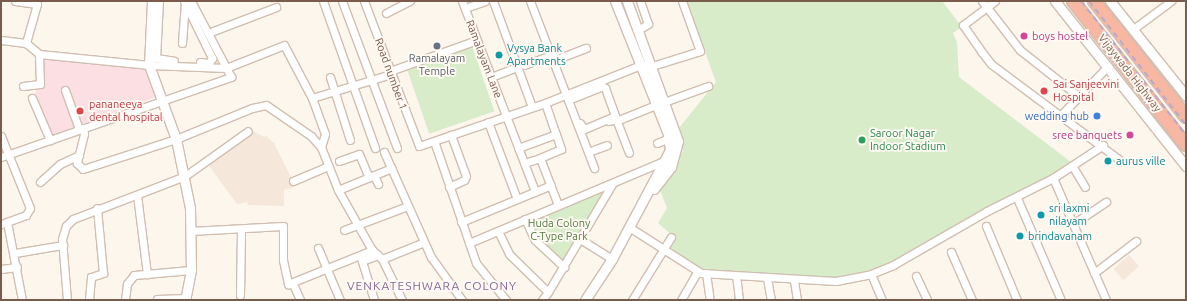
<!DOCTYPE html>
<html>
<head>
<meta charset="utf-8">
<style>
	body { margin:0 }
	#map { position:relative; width:1187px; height:301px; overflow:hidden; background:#fdf6ec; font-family:Ubuntu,sans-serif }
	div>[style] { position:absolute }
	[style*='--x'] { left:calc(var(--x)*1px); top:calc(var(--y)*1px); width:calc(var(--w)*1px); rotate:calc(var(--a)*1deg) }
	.residential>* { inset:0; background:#f5e8da; transform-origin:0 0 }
	.medical>* { inset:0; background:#fbdfe3 }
	.green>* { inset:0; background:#d8ecc9; transform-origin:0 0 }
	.roads { filter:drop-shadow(1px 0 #d1beb0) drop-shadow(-1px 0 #d1beb0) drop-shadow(0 1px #d1beb0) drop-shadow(0 -1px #d1beb0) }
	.street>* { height:7px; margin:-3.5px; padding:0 3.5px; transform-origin:3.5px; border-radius:3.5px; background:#fff }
	.secondary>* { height:9px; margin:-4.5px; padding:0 4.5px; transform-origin:4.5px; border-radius:4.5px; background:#fff }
	.highway>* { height:12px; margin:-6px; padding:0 6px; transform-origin:6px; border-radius:6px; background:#f7b7a3 }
	.rail>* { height:2px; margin-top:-1px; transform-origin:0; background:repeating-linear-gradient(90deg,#b9a8c9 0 6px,transparent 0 10px) }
	.dots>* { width:11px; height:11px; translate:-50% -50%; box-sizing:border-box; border:2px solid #fffaf3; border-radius:50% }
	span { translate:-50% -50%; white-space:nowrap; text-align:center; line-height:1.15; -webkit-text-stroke:3.5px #fffaf3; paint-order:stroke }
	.hotel-label { font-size:11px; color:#b23c85 }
	.left { translate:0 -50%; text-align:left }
	.right { translate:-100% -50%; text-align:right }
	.culture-label { font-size:11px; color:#0d838f }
	.worship-label { font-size:11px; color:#5b616d }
	.street-label { font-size:11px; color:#7a5c4d }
	.health-label { font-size:11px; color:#be3a42 }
	.shop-label { font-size:11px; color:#366cbe }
	.leisure-label { font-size:11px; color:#27864d }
	.park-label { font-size:11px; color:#537a41 }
	.neighbourhood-label { font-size:12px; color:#846695; letter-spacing:1px }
	.frame { position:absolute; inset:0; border:2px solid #7a5c4d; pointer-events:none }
</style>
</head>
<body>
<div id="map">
	<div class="residential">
		<div style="clip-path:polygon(251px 130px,264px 137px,266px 136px,274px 143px,292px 179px,294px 187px,284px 190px,284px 206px,248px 205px,247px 202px,237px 204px,209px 166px)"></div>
		<div style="left:1129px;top:255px;width:15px;height:21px;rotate:48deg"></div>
	</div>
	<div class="medical">
		<div style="clip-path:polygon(42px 57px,146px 68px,156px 97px,50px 136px,35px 91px,45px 87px)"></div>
	</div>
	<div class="green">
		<div style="clip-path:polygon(686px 1px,942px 1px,962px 27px,953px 33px,957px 42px,959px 77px,1071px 162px,1053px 174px,988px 208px,884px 267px,837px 280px,706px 271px,697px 268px,670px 247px,675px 238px,658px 223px,667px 208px,660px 190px,683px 151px,679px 128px,716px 82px)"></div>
		<div style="left:472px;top:46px;width:69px;height:69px;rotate:71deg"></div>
		<div style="clip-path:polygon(603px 191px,605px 194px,564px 262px,538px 238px,530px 221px)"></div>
	</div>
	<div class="roads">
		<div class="street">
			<div style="--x:15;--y:1;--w:22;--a:8"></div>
			<div style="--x:37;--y:4;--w:41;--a:105.8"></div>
			<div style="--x:159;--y:1;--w:57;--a:93"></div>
			<div style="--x:156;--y:58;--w:18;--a:9"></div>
			<div style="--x:184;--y:1;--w:64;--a:63.8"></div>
			<div style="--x:212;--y:58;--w:6;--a:121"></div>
			<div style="--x:209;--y:63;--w:9;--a:-174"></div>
			<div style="--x:323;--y:1;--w:156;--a:70.5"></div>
			<div style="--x:342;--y:1;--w:157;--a:69.5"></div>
			<div style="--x:364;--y:1;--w:155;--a:69.2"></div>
			<div style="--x:419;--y:146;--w:133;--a:-18.8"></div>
			<div style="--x:545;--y:103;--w:103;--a:-21.6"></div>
			<div style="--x:641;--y:65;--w:11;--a:5"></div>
			<div style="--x:652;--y:66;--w:50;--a:-17.4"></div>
			<div style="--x:700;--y:51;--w:53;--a:-109.8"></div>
			<div style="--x:462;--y:1;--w:204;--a:69"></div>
			<div style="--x:493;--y:1;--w:113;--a:69.8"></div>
			<div style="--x:530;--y:1;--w:179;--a:69"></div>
			<div style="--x:982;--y:1;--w:62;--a:52.2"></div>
			<div style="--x:1020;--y:50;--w:73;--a:38.3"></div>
			<div style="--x:995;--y:1;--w:40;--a:143"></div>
			<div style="--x:963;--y:25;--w:32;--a:55"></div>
			<div style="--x:981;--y:51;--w:16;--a:52"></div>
			<div style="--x:991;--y:64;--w:161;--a:36.7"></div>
			<div style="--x:465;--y:8;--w:21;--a:-19"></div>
			<div style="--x:386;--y:13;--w:27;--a:-27"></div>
			<div style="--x:638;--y:30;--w:12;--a:-31"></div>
			<div style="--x:648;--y:24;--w:24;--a:-109"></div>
			<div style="--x:1132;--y:30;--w:49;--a:-36.6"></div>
			<div style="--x:208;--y:33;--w:73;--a:-20.9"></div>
			<div style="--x:1;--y:40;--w:25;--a:7"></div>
			<div style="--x:26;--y:43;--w:17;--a:40"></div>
			<div style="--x:39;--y:54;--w:111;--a:5.7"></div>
			<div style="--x:149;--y:65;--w:77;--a:2.2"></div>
			<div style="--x:226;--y:68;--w:62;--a:-21.6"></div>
			<div style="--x:284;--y:45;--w:60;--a:62.2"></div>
			<div style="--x:312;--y:98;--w:38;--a:70"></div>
			<div style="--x:325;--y:134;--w:14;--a:107"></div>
			<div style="--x:182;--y:43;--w:41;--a:-85.8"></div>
			<div style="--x:553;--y:50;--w:10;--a:66"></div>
			<div style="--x:557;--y:59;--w:31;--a:-21"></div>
			<div style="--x:524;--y:65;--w:29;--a:-20"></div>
			<div style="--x:390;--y:71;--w:92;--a:-19.6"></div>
			<div style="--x:330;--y:77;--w:66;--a:72.4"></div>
			<div style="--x:491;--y:77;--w:25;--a:-21"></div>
			<div style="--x:23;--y:86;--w:17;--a:-7"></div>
			<div style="--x:40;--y:84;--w:30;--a:-92"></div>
			<div style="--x:65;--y:90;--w:41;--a:70.3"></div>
			<div style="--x:32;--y:98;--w:46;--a:66.8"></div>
			<div style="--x:312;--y:98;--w:83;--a:-16.9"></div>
			<div style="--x:568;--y:100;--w:37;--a:-22"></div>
			<div style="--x:602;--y:86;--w:4;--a:34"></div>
			<div style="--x:605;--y:88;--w:30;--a:70"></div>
			<div style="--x:615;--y:116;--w:34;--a:157"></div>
			<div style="--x:584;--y:129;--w:7;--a:-124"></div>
			<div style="--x:664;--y:102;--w:47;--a:-20"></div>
			<div style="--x:545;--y:103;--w:49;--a:70.8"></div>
			<div style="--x:561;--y:149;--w:23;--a:157"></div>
			<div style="--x:540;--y:158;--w:50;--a:69"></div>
			<div style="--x:1061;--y:115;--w:68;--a:-46.2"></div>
			<div style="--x:621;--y:119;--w:38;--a:-22"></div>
			<div style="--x:609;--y:121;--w:7;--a:-16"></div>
			<div style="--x:616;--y:119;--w:36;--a:69"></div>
			<div style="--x:488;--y:122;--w:82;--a:69.4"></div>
			<div style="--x:83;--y:128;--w:6;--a:81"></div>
			<div style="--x:84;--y:134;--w:30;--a:104"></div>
			<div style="--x:77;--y:163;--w:8;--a:45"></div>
			<div style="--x:83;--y:169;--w:98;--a:-17.9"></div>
			<div style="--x:176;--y:139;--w:82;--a:-22.2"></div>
			<div style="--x:252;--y:108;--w:14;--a:-12"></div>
			<div style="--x:266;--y:105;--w:55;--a:34.6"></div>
			<div style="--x:311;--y:136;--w:15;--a:48"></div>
			<div style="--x:321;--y:147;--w:46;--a:68.4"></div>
			<div style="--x:338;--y:190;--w:69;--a:60.5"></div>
			<div style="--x:372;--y:250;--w:13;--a:42"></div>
			<div style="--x:382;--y:259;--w:46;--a:64"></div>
			<div style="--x:1;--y:136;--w:78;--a:68.1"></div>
			<div style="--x:30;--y:208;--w:8;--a:120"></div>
			<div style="--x:26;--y:215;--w:27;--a:160"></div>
			<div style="--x:434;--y:141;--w:129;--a:71"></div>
			<div style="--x:476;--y:263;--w:48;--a:51"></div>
			<div style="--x:657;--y:143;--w:9;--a:-21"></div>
			<div style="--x:665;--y:140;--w:7;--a:-56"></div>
			<div style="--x:518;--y:148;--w:40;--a:-20.2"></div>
			<div style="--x:384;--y:152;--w:115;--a:65.9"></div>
			<div style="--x:431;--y:257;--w:53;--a:54.2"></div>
			<div style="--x:588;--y:152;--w:20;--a:-20"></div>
			<div style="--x:1;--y:157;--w:244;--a:-19.2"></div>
			<div style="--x:231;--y:77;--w:86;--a:-117.8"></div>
			<div style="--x:339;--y:161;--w:21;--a:-19"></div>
			<div style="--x:359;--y:154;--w:25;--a:67"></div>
			<div style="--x:524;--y:163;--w:17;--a:-17"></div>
			<div style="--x:1073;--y:167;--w:23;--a:59"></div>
			<div style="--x:374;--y:175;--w:10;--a:66"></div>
			<div style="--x:1053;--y:178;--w:133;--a:66.5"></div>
			<div style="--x:293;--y:181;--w:38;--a:-23"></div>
			<div style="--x:40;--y:182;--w:27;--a:-42"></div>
			<div style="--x:60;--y:164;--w:21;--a:-25"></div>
			<div style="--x:449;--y:187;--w:17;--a:-25"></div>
			<div style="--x:464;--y:180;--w:4;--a:-63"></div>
			<div style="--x:466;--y:176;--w:44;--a:-110.1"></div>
			<div style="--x:338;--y:190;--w:58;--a:-22.2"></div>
			<div style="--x:137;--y:195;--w:80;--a:82.8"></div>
			<div style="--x:1017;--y:198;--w:111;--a:66.7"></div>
			<div style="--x:525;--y:219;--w:23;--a:65"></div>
			<div style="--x:535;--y:240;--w:40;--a:43"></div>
			<div style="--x:7;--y:222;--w:79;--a:79.1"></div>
			<div style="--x:461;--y:222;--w:97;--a:-22.3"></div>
			<div style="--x:1073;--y:224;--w:40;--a:-34"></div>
			<div style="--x:986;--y:226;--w:80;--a:67.3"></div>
			<div style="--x:629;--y:227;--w:85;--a:32.6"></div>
			<div style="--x:701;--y:273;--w:135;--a:3.4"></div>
			<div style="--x:836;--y:281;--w:36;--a:-11"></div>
			<div style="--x:871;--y:274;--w:24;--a:-22"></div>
			<div style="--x:893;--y:265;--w:108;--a:-29.9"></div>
			<div style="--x:987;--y:211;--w:74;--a:-26.6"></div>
			<div style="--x:1053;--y:178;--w:60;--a:-33.4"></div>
			<div style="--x:344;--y:230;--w:68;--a:-20.6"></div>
			<div style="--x:190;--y:231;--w:93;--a:-3.1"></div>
			<div style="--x:283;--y:226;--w:34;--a:90"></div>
			<div style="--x:283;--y:260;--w:25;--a:78"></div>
			<div style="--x:288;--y:284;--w:91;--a:-22"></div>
			<div style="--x:498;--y:231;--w:25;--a:64"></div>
			<div style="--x:509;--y:254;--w:54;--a:44.3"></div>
			<div style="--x:548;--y:292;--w:10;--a:127"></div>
			<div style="--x:580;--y:239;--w:38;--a:32"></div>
			<div style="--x:469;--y:243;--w:214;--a:-22.8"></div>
			<div style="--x:318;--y:248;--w:56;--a:67.1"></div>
			<div style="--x:951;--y:252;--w:52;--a:66.4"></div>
			<div style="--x:15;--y:253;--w:49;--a:-9.5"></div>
			<div style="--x:360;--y:255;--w:47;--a:72.7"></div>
			<div style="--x:382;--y:259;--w:45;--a:-22"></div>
			<div style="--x:362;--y:261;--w:17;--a:-21"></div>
			<div style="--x:1;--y:269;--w:16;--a:-7"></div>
			<div style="--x:706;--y:273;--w:27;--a:82"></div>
			<div style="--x:1094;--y:273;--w:53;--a:-37.3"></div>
			<div style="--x:871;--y:274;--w:28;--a:67"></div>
			<div style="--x:736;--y:275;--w:25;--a:83"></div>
			<div style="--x:916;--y:276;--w:26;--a:65"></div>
			<div style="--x:767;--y:278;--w:22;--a:80"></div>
			<div style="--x:794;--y:281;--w:19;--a:81"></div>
			<div style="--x:293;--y:284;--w:17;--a:66"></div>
			<div style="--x:548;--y:292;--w:126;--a:-59.3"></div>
			<div style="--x:240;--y:295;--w:66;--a:-89.1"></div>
			<div style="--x:157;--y:299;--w:29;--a:-2"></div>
			<div style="--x:67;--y:300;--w:61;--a:-94.7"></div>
			<div style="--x:62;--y:239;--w:14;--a:-73"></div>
			<div style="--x:66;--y:226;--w:10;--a:-45"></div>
			<div style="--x:73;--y:219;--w:120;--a:-21"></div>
			<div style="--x:185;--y:176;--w:77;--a:-35.5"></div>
			<div style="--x:89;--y:300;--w:23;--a:-85"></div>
			<div style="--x:91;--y:277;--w:13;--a:-18"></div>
			<div style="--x:103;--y:273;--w:65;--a:-95.3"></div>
			<div style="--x:125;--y:300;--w:16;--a:-83"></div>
			<div style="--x:127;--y:284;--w:11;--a:-52"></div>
			<div style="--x:134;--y:275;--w:57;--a:-5"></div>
			<div style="--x:632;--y:300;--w:74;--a:-58.2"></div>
			<div style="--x:681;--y:300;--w:32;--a:-60"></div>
		</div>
		<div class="secondary">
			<div style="--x:152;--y:1;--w:64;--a:92.7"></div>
			<div style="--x:149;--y:65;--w:79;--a:70"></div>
			<div style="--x:176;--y:139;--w:70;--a:78.5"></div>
			<div style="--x:190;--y:208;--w:62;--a:89.1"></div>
			<div style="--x:191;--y:270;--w:31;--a:101"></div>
			<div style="--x:627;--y:1;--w:149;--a:70"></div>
			<div style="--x:678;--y:141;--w:27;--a:105"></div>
			<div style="--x:671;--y:167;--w:28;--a:128"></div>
			<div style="--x:1055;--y:1;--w:211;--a:51.6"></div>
			<div style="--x:1110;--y:1;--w:122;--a:51.3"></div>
			<div style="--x:585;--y:300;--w:49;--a:-56.6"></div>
			<div style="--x:612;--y:259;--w:123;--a:-62"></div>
			<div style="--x:670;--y:150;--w:16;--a:-97"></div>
			<div style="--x:668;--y:134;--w:143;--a:-111.7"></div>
		</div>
		<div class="highway">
			<div style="--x:1073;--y:1;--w:183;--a:51.9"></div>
			<div style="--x:1094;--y:1;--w:148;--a:51.6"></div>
		</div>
	</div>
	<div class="rail">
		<div style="--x:1081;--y:1;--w:170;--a:51.9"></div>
		<div style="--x:1089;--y:1;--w:157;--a:52"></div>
	</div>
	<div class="dots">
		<div style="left:1024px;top:36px;background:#d1479c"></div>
		<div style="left:437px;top:46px;background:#6b7280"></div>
		<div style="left:499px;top:55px;background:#0f9aa8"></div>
		<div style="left:1044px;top:91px;background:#e0444e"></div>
		<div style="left:80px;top:111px;background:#e0444e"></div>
		<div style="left:1097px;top:116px;background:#3f7fe0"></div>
		<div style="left:1130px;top:135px;background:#d1479c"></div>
		<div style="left:862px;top:140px;background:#2e9e5b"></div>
		<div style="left:1108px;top:161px;background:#0f9aa8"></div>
		<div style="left:1041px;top:215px;background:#0f9aa8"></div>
		<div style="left:1020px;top:236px;background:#0f9aa8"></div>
	</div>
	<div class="hotel-label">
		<span class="left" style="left:1032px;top:36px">boys hostel</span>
		<span class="right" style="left:1122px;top:135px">sree banquets</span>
	</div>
	<div class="culture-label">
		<span class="left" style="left:507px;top:55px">Vysya Bank<br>Apartments</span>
		<span class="left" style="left:1116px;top:161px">aurus ville</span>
		<span class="left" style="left:1049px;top:215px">sri laxmi<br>nilayam</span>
		<span class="left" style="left:1028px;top:236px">brindavanam</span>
	</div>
	<div class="worship-label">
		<span style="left:437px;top:65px">Ramalayam<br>Temple</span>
	</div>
	<div class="street-label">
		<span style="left:484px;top:59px;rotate:69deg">Ramalayam Lane</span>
		<span style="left:1130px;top:73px;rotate:52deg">Vijaywada Highway</span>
		<span style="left:391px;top:74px;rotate:70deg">Road number 1</span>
	</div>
	<div class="health-label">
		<span class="left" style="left:1053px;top:91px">Sai Sanjeevini<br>Hospital</span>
		<span class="left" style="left:89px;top:111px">pananeeya<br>dental hospital</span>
	</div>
	<div class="shop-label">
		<span class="right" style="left:1089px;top:116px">wedding hub</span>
	</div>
	<div class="leisure-label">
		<span class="left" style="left:870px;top:140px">Saroor Nagar<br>Indoor Stadium</span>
	</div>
	<div class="park-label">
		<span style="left:559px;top:230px">Huda Colony<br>C-Type Park</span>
	</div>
	<div class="neighbourhood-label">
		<span style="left:432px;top:286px">VENKATESHWARA COLONY</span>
	</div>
	<div class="frame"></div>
</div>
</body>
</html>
